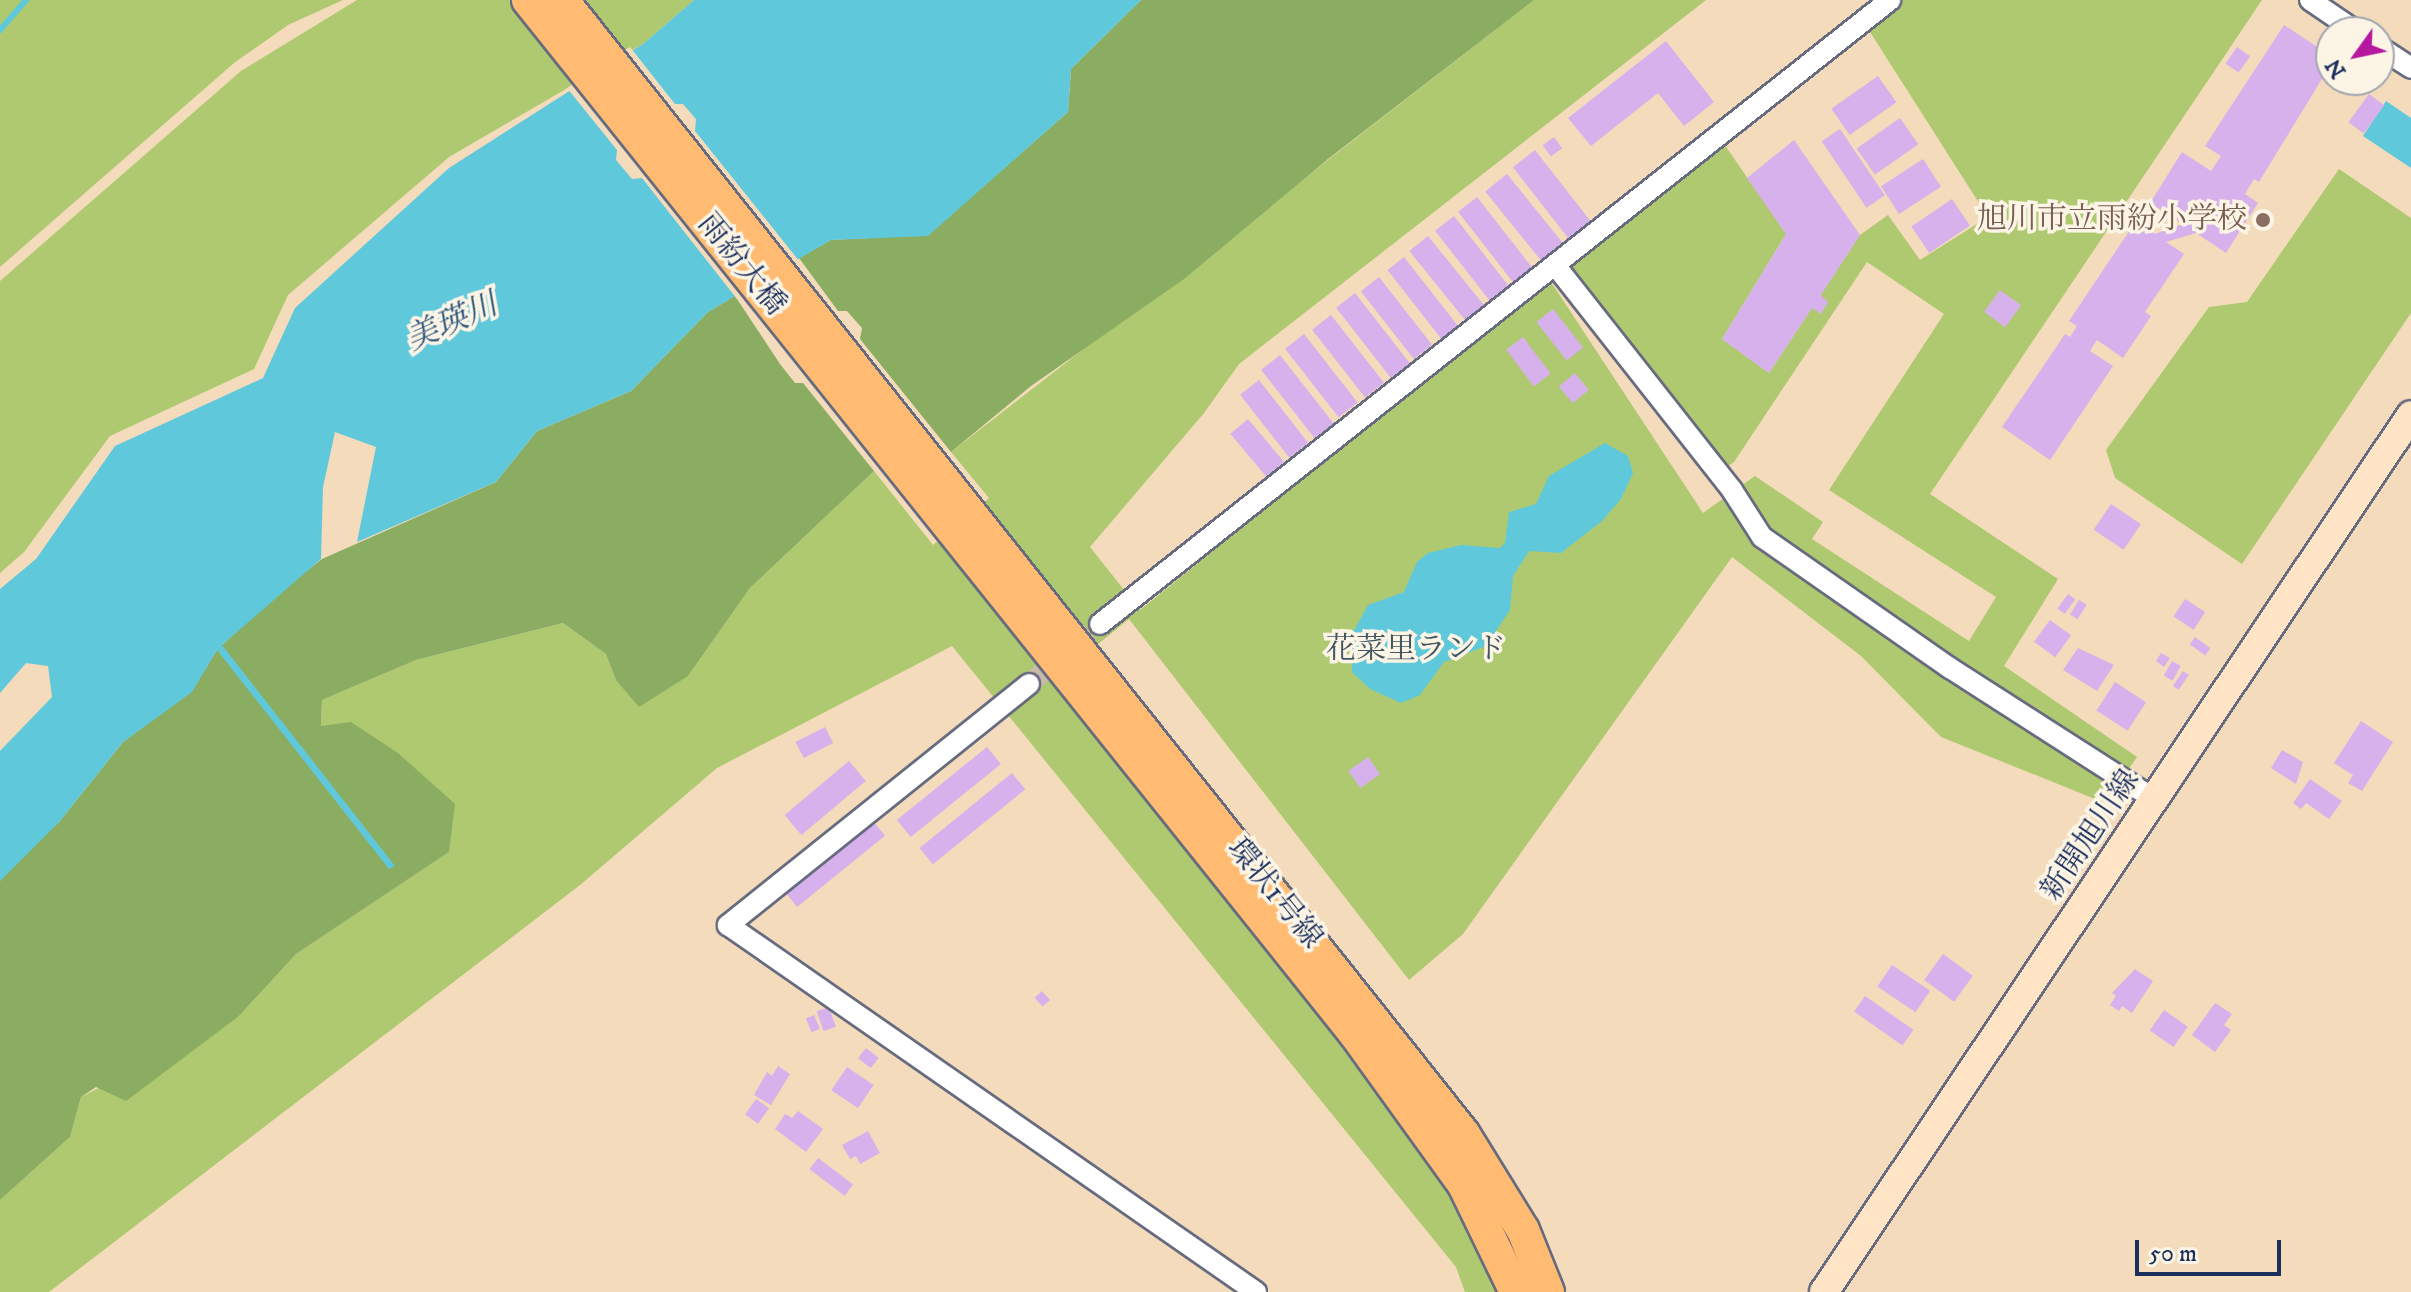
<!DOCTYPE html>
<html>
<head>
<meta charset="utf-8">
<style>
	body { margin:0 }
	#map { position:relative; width:2411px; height:1292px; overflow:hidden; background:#f3dbbc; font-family:"IM FELL DW Pica","Noto Serif JP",serif }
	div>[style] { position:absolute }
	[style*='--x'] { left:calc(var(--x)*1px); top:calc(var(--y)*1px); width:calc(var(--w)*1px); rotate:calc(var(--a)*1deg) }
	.green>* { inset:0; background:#aec96f }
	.forest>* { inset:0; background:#8aad62 }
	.water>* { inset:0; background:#60c8db }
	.pier>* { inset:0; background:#f3dbbc }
	.stream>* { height:6px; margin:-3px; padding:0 3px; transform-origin:3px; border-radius:3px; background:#60c8db }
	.building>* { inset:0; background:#d6b1eb; transform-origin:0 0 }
	.street-tunnel>* { height:20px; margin-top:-10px; transform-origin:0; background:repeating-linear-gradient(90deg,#c8b9a9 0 20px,transparent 0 30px) }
	.roads { filter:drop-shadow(2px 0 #676b7f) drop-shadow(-2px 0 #676b7f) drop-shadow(0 2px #676b7f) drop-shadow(0 -2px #676b7f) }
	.street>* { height:20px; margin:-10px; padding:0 10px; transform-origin:10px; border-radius:10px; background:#fff }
	.secondary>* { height:28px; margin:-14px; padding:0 14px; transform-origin:14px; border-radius:14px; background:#ffe4c6 }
	.primary>* { height:32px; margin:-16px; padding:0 16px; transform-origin:16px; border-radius:16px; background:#ffbb71 }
	.dots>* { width:22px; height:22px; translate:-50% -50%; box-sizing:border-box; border:4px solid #fcf5e5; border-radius:50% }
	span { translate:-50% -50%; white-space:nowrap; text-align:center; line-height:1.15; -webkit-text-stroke:7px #fcf5e5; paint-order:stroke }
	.education-label { font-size:30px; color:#785e54 }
	.right { translate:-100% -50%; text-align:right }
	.street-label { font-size:30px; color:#1b2f5e }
	.park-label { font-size:30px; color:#405662 }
	.water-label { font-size:32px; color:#2c557d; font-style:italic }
	.north { position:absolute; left:2315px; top:16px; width:80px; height:80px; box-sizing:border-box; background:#fcf5e5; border:2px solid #a2a6af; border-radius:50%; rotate:237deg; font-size:22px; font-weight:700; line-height:32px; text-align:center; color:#1b2f5e }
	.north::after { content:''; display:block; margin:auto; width:28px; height:36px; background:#b5179e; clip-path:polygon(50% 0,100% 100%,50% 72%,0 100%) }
	.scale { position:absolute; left:2135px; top:1240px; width:146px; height:36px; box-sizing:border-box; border:4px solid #1b2f5e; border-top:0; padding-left:10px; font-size:24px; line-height:28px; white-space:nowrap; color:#1b2f5e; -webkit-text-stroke:6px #fcf5e5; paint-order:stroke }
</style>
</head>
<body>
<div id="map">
	<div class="green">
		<div style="clip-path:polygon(0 0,343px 0,288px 25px,234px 63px,0 267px)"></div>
		<div style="clip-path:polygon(357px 0,694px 0,643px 44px,449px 157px,288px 295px,254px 369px,110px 436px,24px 552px,0 573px,0 281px,241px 71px)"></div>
		<div style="clip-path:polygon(1534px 0,1706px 0,1239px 364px,1204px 413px,1090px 547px,1140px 610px,1549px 279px,1703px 513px,1755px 476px,1823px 522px,1812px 539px,1969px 641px,1996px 597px,1829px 490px,1944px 314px,1867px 262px,1734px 462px,1722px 470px,1570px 273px,1572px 259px,1722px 141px,1786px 234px,1722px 339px,1769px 373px,1860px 235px,1888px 215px,1920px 260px,1988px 217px,1856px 10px,1870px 0,2262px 0,1930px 494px,2058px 579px,2004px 666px,2137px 757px,2105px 803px,1941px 737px,1861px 656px,1732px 557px,1463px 934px,1409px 980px,1129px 619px,1092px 649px,979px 507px,989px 498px,951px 452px)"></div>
		<div style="clip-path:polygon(2339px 169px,2411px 218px,2411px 313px,2242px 564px,2115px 478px,2106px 450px,2209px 307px,2247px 302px)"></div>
		<div style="clip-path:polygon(874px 471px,933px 545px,943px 537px,1428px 1149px,1503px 1292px,1465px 1292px,1456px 1267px,952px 646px,717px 768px,580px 885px,49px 1292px,0 1292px,0 1200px,70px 1137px,81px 1097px,239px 1016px,296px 954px,449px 852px,321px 727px,322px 700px,416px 660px,563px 623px,606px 654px,616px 680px,688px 676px,750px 588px)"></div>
	</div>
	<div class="forest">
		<div style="clip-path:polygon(1141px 0,1534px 0,1328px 159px,1184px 279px,1031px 386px,951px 452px,860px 339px,862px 328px,847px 311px,838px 311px,799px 258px,831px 240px,928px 235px,1068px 112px,1071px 69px)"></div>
		<div style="clip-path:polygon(735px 296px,780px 364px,795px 383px,803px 383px,874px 471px,750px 588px,688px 676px,639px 707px,616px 680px,606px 654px,563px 623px,416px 660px,322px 700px,321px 726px,351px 722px,398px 753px,455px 804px,449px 852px,296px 954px,239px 1016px,126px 1101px,96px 1087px,81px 1097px,70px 1137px,0 1200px,0 881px,7px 869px,59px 822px,123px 742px,191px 692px,217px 650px,275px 595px,322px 559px,496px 482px,537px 431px,631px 391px,708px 312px)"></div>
	</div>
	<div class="water">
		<div style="clip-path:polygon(694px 0,1141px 0,1071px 69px,1068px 112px,928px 236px,831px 240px,708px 312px,631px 391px,537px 431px,496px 482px,357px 542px,376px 447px,335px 432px,323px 487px,321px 559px,222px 645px,395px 866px,389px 869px,217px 650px,192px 692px,123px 742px,59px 822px,0 881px,0 751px,52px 697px,48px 666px,26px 663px,0 693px,0 589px,36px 559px,115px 446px,263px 378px,295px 308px,449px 168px,643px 44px)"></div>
		<div style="clip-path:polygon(2386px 101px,2411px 118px,2411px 168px,2363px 136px)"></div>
		<div style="clip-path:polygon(1605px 443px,1628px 456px,1633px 473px,1621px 499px,1602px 521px,1561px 553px,1529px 551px,1513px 576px,1510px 610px,1486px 646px,1444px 662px,1420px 695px,1401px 703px,1370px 689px,1352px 672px,1351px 636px,1368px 605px,1404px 592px,1417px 562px,1428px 553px,1461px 545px,1500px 548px,1505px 543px,1509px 512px,1536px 504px,1549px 476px)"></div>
	</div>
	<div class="pier">
		<div style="clip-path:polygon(630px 47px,675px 104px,683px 104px,696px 119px,695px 131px,800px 262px,737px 299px,642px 178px,632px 179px,616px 160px,617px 150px,567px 88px)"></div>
	</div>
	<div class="stream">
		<div style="--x:0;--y:30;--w:40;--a:-49"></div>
	</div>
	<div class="building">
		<div style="clip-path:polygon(2284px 25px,2331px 56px,2331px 64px,2259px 182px,2254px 179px,2245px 194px,2258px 203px,2226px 253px,2196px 233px,2166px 242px,2184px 254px,2145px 312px,2151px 316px,2123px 358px,2097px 340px,2090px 351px,2113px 366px,2050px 460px,2002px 427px,2065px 334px,2070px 337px,2077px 326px,2069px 321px,2136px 221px,2155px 234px,2183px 224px,2150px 203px,2182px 152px,2211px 171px,2221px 156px,2205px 146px)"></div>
		<div style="clip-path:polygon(1666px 41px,1714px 102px,1684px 126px,1658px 93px,1591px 146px,1568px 118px)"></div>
		<div style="left:2237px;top:47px;width:16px;height:20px;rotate:35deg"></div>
		<div style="left:1878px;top:76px;width:32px;height:57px;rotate:55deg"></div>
		<div style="left:2369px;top:94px;width:19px;height:35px;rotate:36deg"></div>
		<div style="left:1900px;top:118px;width:32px;height:53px;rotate:55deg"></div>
		<div style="left:1840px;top:129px;width:80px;height:22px;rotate:56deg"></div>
		<div style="left:1554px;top:137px;width:14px;height:14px;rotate:54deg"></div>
		<div style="clip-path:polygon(1794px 140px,1860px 235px,1821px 295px,1828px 302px,1821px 314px,1812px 308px,1769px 373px,1722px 339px,1786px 234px,1747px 178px)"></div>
		<div style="left:1535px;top:150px;width:90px;height:28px;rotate:52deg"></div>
		<div style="left:1923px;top:159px;width:33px;height:50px;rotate:57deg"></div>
		<div style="left:1507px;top:174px;width:88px;height:28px;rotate:51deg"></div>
		<div style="left:1477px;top:197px;width:89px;height:24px;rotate:52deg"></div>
		<div style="left:1952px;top:199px;width:32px;height:49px;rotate:56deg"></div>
		<div style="left:1454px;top:216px;width:89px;height:24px;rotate:52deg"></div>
		<div style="left:1428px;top:236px;width:91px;height:24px;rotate:51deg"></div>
		<div style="left:1404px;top:257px;width:88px;height:21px;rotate:52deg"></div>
		<div style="left:1379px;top:277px;width:86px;height:23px;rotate:52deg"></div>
		<div style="left:2000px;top:290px;width:26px;height:27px;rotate:36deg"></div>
		<div style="left:1355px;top:293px;width:89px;height:24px;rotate:52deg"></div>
		<div style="left:1553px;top:309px;width:49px;height:21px;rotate:52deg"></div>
		<div style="left:1331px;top:315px;width:86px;height:24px;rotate:52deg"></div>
		<div style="left:1304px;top:334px;width:87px;height:24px;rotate:52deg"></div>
		<div style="left:1523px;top:337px;width:46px;height:21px;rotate:53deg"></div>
		<div style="left:1280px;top:355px;width:87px;height:24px;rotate:52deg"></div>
		<div style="left:1575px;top:373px;width:22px;height:21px;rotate:51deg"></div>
		<div style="left:1259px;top:380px;width:80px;height:24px;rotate:52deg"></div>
		<div style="left:1248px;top:419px;width:56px;height:23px;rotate:50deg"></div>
		<div style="left:2111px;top:504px;width:36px;height:31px;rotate:34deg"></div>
		<div style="left:2068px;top:594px;width:9px;height:18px;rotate:36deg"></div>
		<div style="left:2185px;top:599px;width:24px;height:21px;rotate:33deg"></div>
		<div style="left:2079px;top:600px;width:9px;height:17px;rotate:32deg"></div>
		<div style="left:2050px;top:620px;width:26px;height:27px;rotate:36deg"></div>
		<div style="left:2195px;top:637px;width:19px;height:9px;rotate:36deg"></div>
		<div style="clip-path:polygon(2078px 648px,2114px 665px,2097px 691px,2063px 670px)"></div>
		<div style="clip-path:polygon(2161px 653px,2170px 658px,2164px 667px,2156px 661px)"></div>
		<div style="left:2172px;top:661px;width:10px;height:17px;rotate:29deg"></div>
		<div style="left:2183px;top:671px;width:7px;height:18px;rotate:34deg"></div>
		<div style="left:2115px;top:682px;width:37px;height:34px;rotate:33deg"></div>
		<div style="clip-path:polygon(2361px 721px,2393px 742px,2362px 791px,2348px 783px,2353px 775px,2334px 763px)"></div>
		<div style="left:825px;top:727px;width:18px;height:33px;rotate:63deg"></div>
		<div style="left:987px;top:747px;width:22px;height:116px;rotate:51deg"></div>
		<div style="clip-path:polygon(2282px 750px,2303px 762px,2296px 784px,2271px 768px)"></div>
		<div style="left:1368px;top:757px;width:21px;height:24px;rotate:55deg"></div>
		<div style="left:849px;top:761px;width:26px;height:84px;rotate:50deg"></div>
		<div style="left:1012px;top:773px;width:21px;height:119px;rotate:51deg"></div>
		<div style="clip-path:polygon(2310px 779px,2342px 801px,2329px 819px,2306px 803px,2301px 809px,2293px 803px)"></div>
		<div style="left:873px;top:821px;width:19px;height:113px;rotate:51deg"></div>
		<div style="left:1943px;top:954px;width:37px;height:32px;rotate:36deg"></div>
		<div style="left:1892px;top:965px;width:46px;height:26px;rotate:34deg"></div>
		<div style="clip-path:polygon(2135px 969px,2153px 981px,2132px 1013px,2122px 1006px,2119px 1011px,2110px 1005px,2116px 996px,2112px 993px)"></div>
		<div style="left:1042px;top:991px;width:12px;height:10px;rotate:48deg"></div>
		<div style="left:1865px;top:996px;width:59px;height:19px;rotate:35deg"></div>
		<div style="clip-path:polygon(2215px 1003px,2232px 1014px,2224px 1025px,2231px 1030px,2215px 1052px,2192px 1035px)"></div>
		<div style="left:829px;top:1007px;width:21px;height:13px;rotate:71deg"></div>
		<div style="left:2164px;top:1010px;width:29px;height:25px;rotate:35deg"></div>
		<div style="left:814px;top:1015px;width:15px;height:9px;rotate:67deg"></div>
		<div style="left:866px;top:1048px;width:16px;height:13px;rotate:38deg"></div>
		<div style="clip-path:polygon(778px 1066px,790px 1074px,771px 1105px,754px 1095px,767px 1072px,772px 1076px)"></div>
		<div style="left:847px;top:1067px;width:32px;height:28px;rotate:34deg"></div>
		<div style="left:756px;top:1099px;width:16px;height:19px;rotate:35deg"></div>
		<div style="clip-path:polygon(798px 1111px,823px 1129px,806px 1152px,775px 1129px,785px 1114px,792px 1118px)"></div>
		<div style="clip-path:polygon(868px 1131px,880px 1153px,860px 1164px,856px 1156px,850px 1159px,842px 1145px)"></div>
		<div style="left:818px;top:1158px;width:44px;height:14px;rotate:37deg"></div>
	</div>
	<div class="street-tunnel">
		<div style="--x:1029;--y:684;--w:93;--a:-40.2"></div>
	</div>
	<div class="roads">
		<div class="street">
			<div style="--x:2310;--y:0;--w:57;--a:34.2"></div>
			<div style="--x:2379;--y:47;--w:38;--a:33"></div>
			<div style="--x:1555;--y:265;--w:286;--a:51.8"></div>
			<div style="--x:1732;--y:490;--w:56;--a:57.4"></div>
			<div style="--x:1762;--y:537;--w:229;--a:34.9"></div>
			<div style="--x:1950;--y:668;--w:245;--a:32.7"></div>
			<div style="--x:1100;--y:624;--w:1007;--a:-38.3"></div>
			<div style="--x:1029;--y:684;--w:386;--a:141.3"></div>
			<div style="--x:728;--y:925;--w:643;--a:34.8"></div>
		</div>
		<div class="secondary">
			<div style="--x:1824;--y:1292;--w:1055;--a:-56.2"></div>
		</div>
		<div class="primary">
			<div style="--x:528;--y:0;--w:1325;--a:51.34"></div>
			<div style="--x:1356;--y:1035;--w:185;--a:54.2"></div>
			<div style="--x:1464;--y:1185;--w:119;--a:64.1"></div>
			<div style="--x:562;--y:0;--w:1448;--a:51.51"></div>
			<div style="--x:1463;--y:1133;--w:114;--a:58.3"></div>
			<div style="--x:1523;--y:1230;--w:67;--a:68"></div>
		</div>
	</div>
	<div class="dots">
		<div style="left:2263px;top:220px;background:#8d6e63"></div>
	</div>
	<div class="education-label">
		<span class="right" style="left:2247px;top:220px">旭川市立雨紛小学校</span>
	</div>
	<div class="street-label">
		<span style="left:741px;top:265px;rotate:51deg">雨紛大橋</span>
		<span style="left:2091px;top:836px;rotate:-56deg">新開旭川線</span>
		<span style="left:1274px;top:894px;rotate:51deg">環状1号線</span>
	</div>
	<div class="park-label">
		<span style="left:1416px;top:650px">花菜里ランド</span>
	</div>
	<div class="water-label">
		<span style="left:452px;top:323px;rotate:-24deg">美瑛川</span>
	</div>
	<div class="north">N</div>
	<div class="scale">50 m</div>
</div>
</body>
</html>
